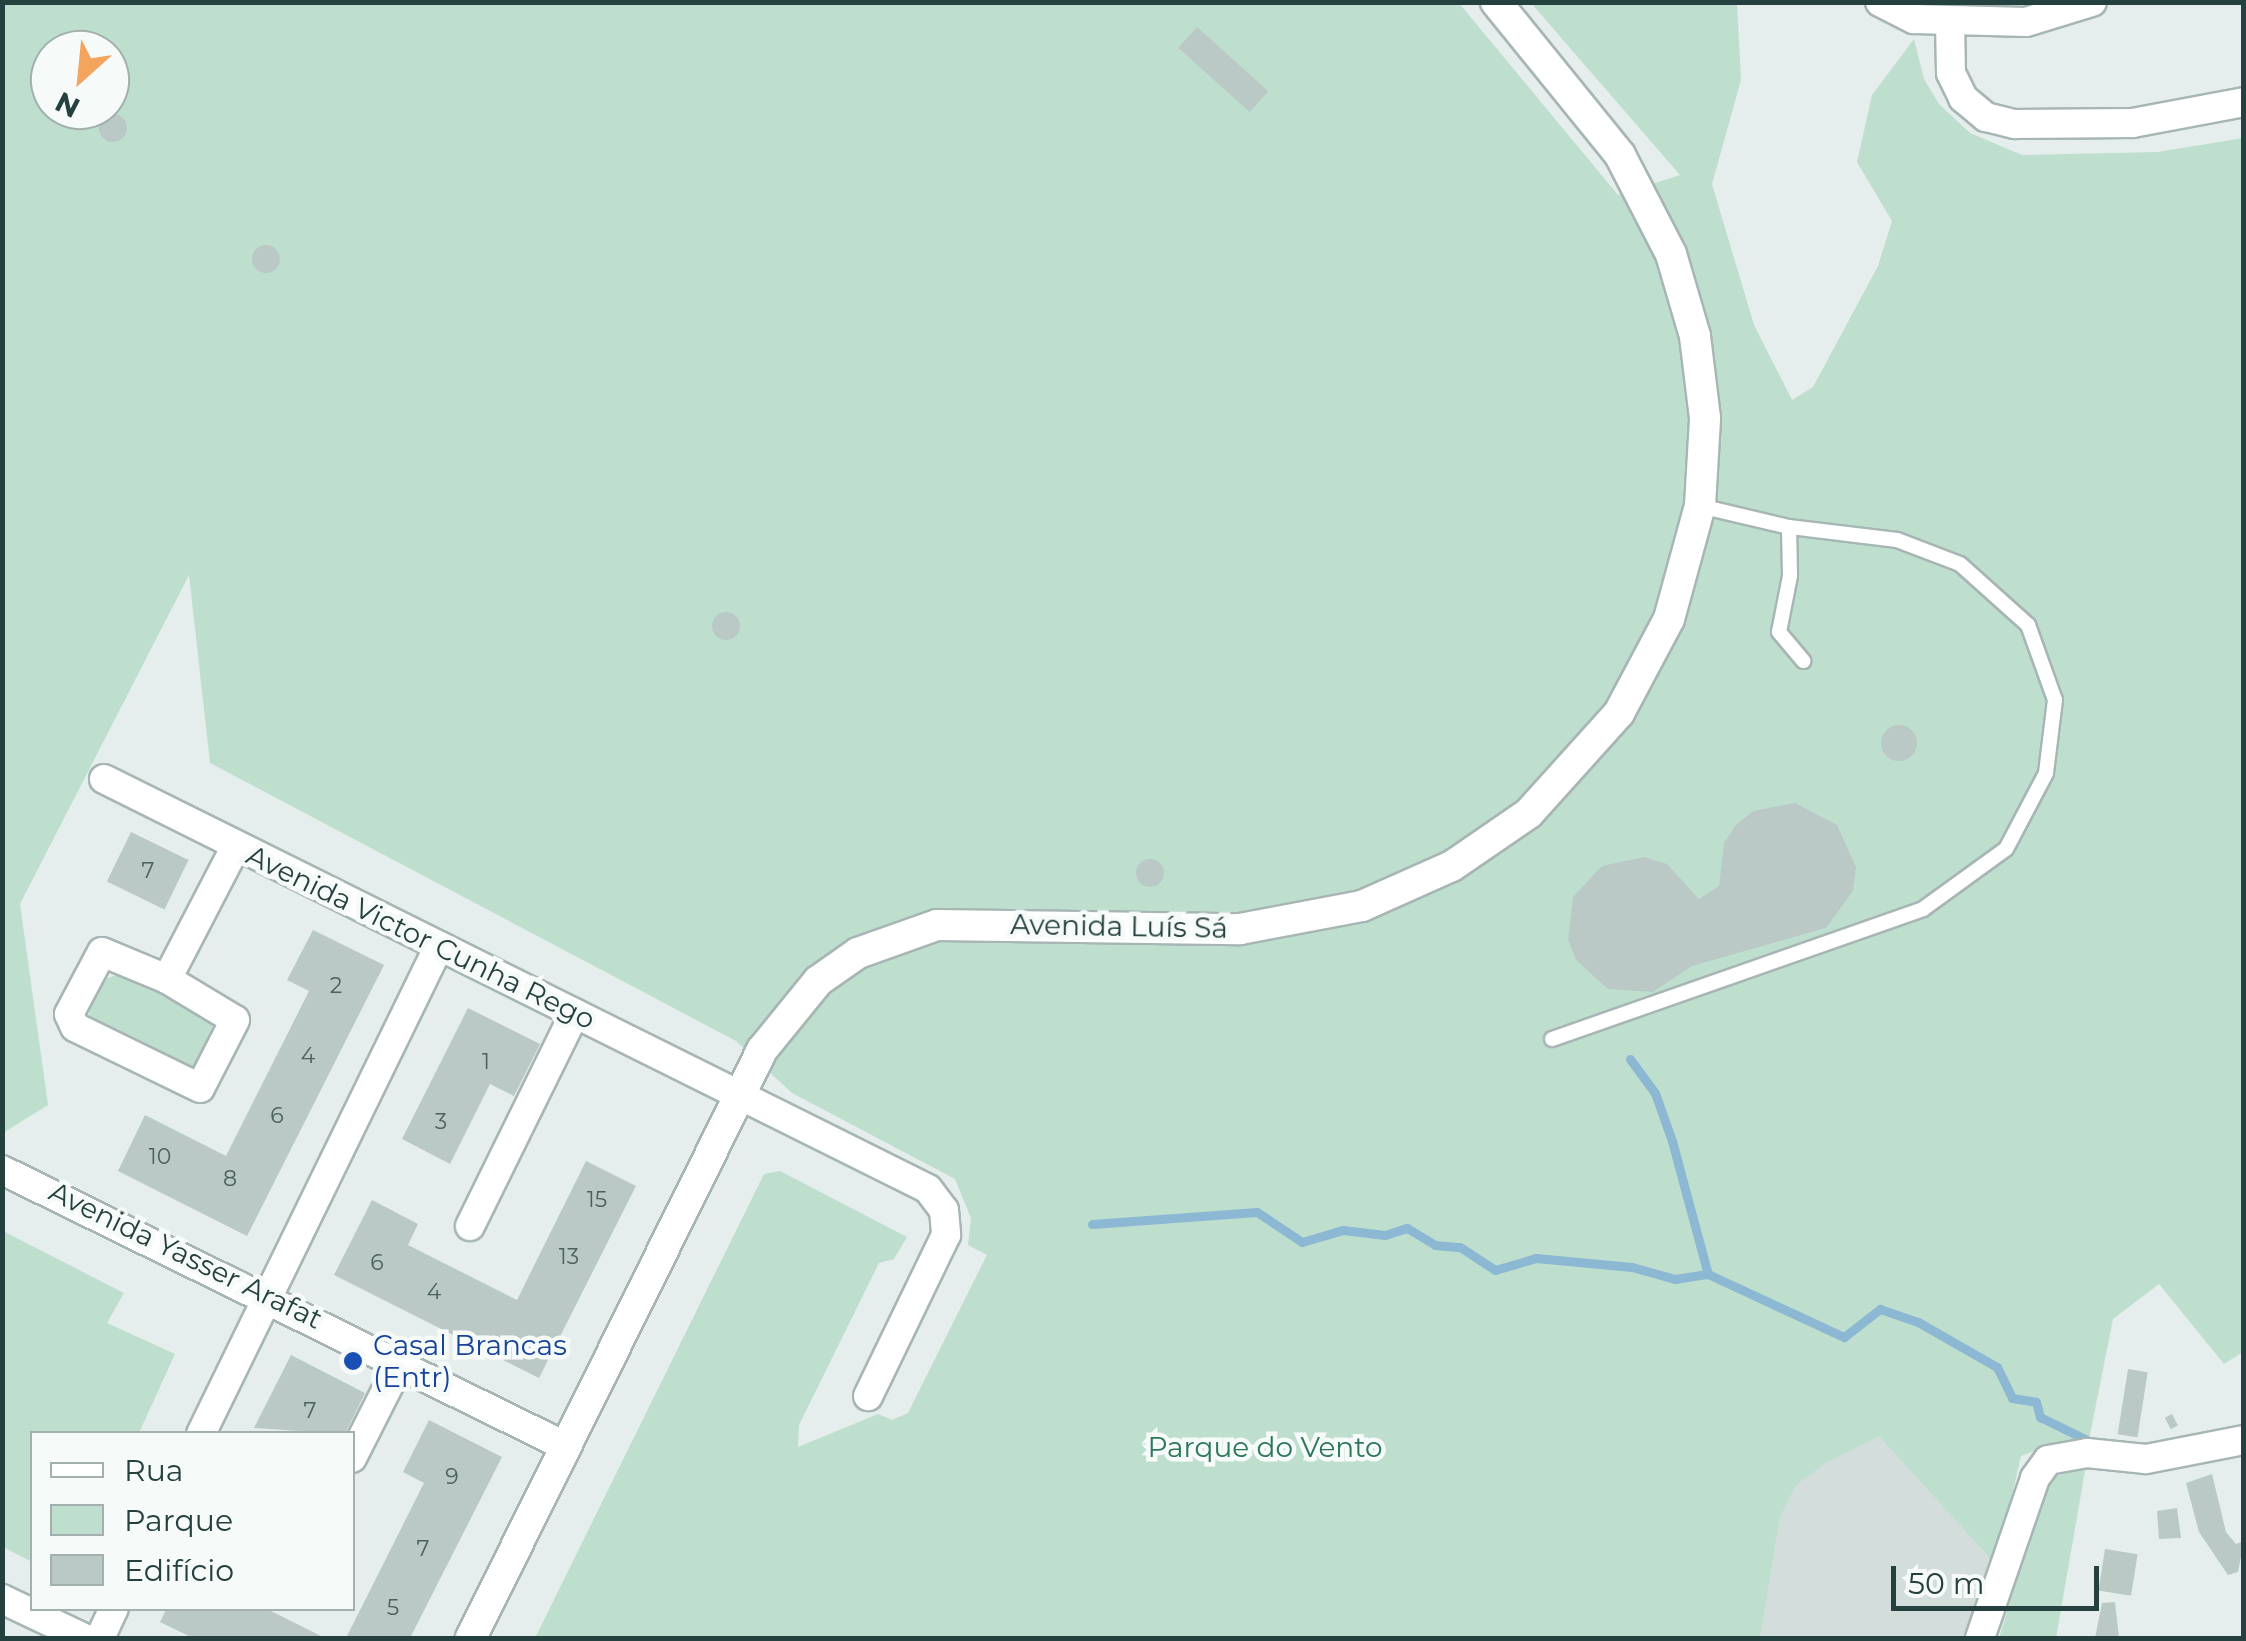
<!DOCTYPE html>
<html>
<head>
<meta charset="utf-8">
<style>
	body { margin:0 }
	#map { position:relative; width:2246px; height:1641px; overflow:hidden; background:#e5eeec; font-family:Montserrat,sans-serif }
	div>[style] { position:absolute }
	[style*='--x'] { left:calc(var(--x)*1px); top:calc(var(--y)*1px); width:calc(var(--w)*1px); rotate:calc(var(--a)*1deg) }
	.built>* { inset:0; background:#d3dedc }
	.green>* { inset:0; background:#bedfce }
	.stream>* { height:9px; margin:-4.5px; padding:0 4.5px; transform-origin:4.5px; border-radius:4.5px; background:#8db8d3 }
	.building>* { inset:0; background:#bac9c6; transform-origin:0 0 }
	.round { border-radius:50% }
	.roads { filter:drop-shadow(2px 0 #a7b6b5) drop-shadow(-2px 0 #a7b6b5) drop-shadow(0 2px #a7b6b5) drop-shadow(0 -2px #a7b6b5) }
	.service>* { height:14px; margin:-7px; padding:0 7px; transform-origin:7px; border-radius:7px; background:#fff }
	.minor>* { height:28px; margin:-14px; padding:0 14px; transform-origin:14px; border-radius:14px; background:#fff }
	.tertiary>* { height:30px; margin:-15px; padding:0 15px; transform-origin:15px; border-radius:15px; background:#fff }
	.dots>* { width:28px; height:28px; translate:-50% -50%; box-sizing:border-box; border:5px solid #f6faf9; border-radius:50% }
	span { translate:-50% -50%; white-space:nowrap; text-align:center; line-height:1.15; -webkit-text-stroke:9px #f6faf9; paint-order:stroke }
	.number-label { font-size:22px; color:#4a6261 }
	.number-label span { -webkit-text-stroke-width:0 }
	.street-label { font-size:28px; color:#24403f }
	.transit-label { font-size:28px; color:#164399 }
	.left { translate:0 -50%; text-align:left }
	.park-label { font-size:28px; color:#2d785b }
	.frame { position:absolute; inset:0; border:5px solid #24403f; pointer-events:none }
	.legend { position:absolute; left:30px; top:1431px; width:325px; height:180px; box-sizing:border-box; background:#f6faf9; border:2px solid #a2b0af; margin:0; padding:12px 18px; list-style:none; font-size:30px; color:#24403f }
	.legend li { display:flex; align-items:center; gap:20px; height:50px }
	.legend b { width:50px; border:2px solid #a2b0af }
	.north { position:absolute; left:30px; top:30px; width:100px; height:100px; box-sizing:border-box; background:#f6faf9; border:2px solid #a2b0af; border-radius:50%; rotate:207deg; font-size:28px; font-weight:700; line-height:40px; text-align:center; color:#24403f }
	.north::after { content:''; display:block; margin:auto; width:35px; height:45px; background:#f3a55e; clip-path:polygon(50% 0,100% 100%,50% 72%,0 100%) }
	.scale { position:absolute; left:1891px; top:1566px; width:208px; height:45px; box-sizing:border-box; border:5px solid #24403f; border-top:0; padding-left:12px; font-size:30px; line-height:35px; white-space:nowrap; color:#24403f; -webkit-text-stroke:8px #f6faf9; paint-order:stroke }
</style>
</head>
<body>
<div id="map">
	<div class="built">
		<div style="clip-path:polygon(1880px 1436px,1996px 1565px,1966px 1638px,1646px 1638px,1651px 1477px)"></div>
	</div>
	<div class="green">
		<div style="clip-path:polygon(evenodd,3px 3px,1459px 3px,1618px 195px,1680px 175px,1531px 3px,1737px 3px,1741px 80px,1712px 184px,1754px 325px,1792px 400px,1813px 387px,1878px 266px,1892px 221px,1857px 162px,1872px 95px,1914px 39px,1924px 79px,1939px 104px,1970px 133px,2022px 155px,2158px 152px,2243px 138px,2243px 1352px,2224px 1364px,2159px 1284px,2113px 1319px,2088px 1445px,2055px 1443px,2021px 1456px,1996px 1565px,1879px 1436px,1827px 1462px,1796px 1485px,1780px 1517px,1760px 1638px,535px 1638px,764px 1174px,780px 1171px,907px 1237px,894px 1259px,879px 1263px,799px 1425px,798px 1447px,878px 1414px,892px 1420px,908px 1413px,987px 1255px,968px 1245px,971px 1218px,955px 1179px,792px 1093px,736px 1041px,210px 763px,189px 575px,20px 904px,48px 1105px,3px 1133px,3px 3px,50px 50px,110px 50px,110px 110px,50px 110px,50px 50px)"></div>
		<div style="clip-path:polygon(122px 973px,209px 1017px,214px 1031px,200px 1067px,187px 1072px,90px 1019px,87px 999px,100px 981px)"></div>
		<div style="clip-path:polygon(3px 1231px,124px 1293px,107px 1323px,175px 1354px,139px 1433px,32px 1434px,32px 1562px,3px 1547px)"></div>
		<div style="clip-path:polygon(2086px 1465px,2056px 1638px,1999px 1638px,2047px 1480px)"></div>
	</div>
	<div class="stream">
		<div style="--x:1630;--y:1059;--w:42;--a:53.7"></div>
		<div style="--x:1655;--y:1093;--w:51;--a:70.5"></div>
		<div style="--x:1672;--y:1141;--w:138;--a:74.9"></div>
		<div style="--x:1092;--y:1224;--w:165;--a:-4.2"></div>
		<div style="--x:1257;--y:1212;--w:54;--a:33.7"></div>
		<div style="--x:1302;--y:1242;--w:43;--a:-16.3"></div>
		<div style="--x:1343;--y:1230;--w:42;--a:6.8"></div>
		<div style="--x:1385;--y:1235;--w:23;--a:-18"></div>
		<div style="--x:1407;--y:1228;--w:33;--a:31"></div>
		<div style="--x:1435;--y:1245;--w:25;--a:5"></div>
		<div style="--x:1460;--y:1247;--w:42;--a:33.3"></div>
		<div style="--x:1495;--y:1270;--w:43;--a:-16.3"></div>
		<div style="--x:1536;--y:1258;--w:96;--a:5.4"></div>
		<div style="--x:1632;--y:1267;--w:45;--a:15.6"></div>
		<div style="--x:1675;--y:1279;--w:33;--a:-9"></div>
		<div style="--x:1708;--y:1274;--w:150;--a:24.9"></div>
		<div style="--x:1844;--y:1337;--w:46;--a:-37.9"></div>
		<div style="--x:1880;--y:1309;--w:40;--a:18.9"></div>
		<div style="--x:1918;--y:1322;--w:91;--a:29.7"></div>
		<div style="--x:1997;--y:1367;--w:34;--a:64"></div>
		<div style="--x:2012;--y:1398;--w:24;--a:9"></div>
		<div style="--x:2036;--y:1402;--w:16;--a:75"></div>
		<div style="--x:2040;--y:1417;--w:57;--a:26.1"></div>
	</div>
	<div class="building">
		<div style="left:1197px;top:27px;width:96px;height:28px;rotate:42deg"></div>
		<div class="round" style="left:99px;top:114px;width:28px;height:28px"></div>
		<div class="round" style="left:252px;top:245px;width:28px;height:28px"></div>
		<div class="round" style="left:712px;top:612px;width:28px;height:28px"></div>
		<div class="round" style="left:1881px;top:725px;width:36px;height:36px"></div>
		<div style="clip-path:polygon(1795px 803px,1837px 825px,1856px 867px,1853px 891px,1826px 928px,1692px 966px,1653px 992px,1608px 989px,1576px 960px,1568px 940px,1573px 897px,1602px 866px,1644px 857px,1667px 864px,1699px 899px,1719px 886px,1724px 843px,1736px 825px,1753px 811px)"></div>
		<div style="left:131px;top:832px;width:64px;height:55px;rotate:26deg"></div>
		<div class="round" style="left:1136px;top:859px;width:28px;height:28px"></div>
		<div style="clip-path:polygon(313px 930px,384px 965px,247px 1236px,118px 1171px,145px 1115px,226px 1156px,309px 991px,287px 980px)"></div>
		<div style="clip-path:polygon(468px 1008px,540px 1044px,514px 1096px,490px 1084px,450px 1164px,402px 1139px)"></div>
		<div style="clip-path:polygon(586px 1161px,636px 1186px,539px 1378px,334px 1275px,372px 1200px,418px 1224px,408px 1245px,517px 1300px)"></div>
		<div style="clip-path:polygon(291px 1355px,365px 1393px,345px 1434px,254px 1428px)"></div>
		<div style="left:2128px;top:1369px;width:20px;height:66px;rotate:9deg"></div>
		<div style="left:2172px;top:1414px;width:13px;height:8px;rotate:63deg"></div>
		<div style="clip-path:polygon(429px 1420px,502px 1457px,410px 1638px,346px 1638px,424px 1483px,403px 1472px)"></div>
		<div style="clip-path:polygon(2212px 1474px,2226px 1532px,2236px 1544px,2244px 1541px,2238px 1572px,2228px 1575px,2199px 1532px,2186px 1483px)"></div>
		<div style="clip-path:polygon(2177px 1508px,2181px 1538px,2159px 1539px,2157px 1511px)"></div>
		<div style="left:2105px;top:1549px;width:33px;height:42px;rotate:9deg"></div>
		<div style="clip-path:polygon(2115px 1602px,2119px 1638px,2095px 1638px,2102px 1603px)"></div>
		<div style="clip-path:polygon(167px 1608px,265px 1608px,325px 1638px,193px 1638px,160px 1622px)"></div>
	</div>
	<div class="roads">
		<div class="service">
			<div style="--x:1789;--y:527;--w:49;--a:88.8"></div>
			<div style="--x:1790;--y:576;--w:57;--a:101.1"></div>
			<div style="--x:1779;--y:632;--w:38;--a:50"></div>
			<div style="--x:1552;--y:1039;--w:393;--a:-19.3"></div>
			<div style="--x:1923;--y:909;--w:102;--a:-35.9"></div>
			<div style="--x:2006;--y:849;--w:86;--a:-62.2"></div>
			<div style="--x:2046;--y:773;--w:74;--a:-83"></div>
			<div style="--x:2055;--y:700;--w:80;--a:-109.8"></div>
			<div style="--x:2028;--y:625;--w:91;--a:-138.1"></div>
			<div style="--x:1960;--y:564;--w:67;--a:-159.1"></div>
			<div style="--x:1897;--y:540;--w:109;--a:-173.1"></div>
			<div style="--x:1789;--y:527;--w:91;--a:-166.7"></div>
		</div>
		<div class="minor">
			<div style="--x:1880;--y:2;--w:38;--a:27"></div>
			<div style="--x:1914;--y:19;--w:112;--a:1.5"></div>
			<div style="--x:2026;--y:22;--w:69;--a:-16.9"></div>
			<div style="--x:1950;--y:21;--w:52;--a:88.9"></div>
			<div style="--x:1951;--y:73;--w:28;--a:64"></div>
			<div style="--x:1963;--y:98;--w:30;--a:40"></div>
			<div style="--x:1986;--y:117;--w:30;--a:14"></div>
			<div style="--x:2015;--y:124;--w:118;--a:-0.5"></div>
			<div style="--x:2133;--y:123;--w:113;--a:-10.7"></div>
			<div style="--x:104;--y:779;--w:920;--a:26.45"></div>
			<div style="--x:928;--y:1189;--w:26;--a:53"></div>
			<div style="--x:944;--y:1210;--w:25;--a:85"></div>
			<div style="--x:946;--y:1235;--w:179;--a:115.8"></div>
			<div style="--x:167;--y:979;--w:79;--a:31.1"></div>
			<div style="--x:235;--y:1020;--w:76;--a:117.2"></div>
			<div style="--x:200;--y:1088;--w:139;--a:-154"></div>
			<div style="--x:75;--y:1027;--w:14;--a:-115"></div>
			<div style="--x:69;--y:1014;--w:70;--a:-62"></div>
			<div style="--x:102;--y:952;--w:70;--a:22.6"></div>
			<div style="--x:167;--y:979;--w:150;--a:-62.6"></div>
			<div style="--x:2;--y:1170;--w:627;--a:26.12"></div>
			<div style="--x:470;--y:1226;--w:237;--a:-63.8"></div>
			<div style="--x:201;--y:1434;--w:543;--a:-64"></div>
			<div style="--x:352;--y:1458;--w:106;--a:-63.2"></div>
			<div style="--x:2;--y:1599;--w:91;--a:25.4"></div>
			<div style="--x:100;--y:1638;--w:33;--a:-65"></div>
			<div style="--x:1980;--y:1638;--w:169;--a:-71"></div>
			<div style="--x:2035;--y:1478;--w:22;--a:-54"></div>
			<div style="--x:2048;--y:1460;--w:40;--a:-10"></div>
			<div style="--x:2087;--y:1453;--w:59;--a:5.8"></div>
			<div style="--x:2146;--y:1459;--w:100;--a:-11"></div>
		</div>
		<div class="tertiary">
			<div style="--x:471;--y:1638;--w:656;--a:-63.67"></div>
			<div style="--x:762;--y:1050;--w:89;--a:-50.9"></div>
			<div style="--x:818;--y:981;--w:49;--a:-35"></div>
			<div style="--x:858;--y:953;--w:84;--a:-19.5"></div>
			<div style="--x:937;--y:925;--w:303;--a:0.8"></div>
			<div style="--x:1240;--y:929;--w:124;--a:-10.7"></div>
			<div style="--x:1362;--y:906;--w:98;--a:-24"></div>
			<div style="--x:1452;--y:866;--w:93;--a:-34.5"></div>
			<div style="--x:1529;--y:813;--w:135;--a:-48"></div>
			<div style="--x:1619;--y:713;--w:106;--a:-62"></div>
			<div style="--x:1669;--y:619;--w:117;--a:-74.7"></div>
			<div style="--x:1700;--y:506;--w:88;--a:-86.7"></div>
			<div style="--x:1705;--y:418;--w:83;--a:-97"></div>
			<div style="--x:1695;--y:336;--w:85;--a:-106.3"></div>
			<div style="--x:1671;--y:254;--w:111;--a:-117.3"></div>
			<div style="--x:1620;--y:155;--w:197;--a:-129"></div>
		</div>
	</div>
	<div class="dots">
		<div style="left:353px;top:1361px;background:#1a4fb4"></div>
	</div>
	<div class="number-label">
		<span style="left:148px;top:871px">7</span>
		<span style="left:336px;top:986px">2</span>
		<span style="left:308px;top:1056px">4</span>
		<span style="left:486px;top:1062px">1</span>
		<span style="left:277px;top:1116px">6</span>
		<span style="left:441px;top:1122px">3</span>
		<span style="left:160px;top:1157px">10</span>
		<span style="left:230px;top:1179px">8</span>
		<span style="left:597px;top:1200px">15</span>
		<span style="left:569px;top:1257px">13</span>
		<span style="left:377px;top:1263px">6</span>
		<span style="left:434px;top:1292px">4</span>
		<span style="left:310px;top:1411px">7</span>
		<span style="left:452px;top:1477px">9</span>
		<span style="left:423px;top:1549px">7</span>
		<span style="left:393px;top:1608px">5</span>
	</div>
	<div class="street-label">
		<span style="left:1119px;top:926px;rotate:1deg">Avenida Luís Sá</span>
		<span style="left:421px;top:937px;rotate:26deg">Avenida Victor Cunha Rego</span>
		<span style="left:186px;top:1255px;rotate:26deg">Avenida Yasser Arafat</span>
	</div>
	<div class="transit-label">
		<span class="left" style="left:373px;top:1361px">Casal Brancas<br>(Entr)</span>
	</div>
	<div class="park-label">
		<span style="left:1265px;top:1447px">Parque do Vento</span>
	</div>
	<div class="frame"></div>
	<ul class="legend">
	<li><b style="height:12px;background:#fff"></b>Rua</li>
	<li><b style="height:28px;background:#bedfce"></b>Parque</li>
	<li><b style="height:28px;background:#bac9c6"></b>Edifício</li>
	</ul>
	<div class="north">N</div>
	<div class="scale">50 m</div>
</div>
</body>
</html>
